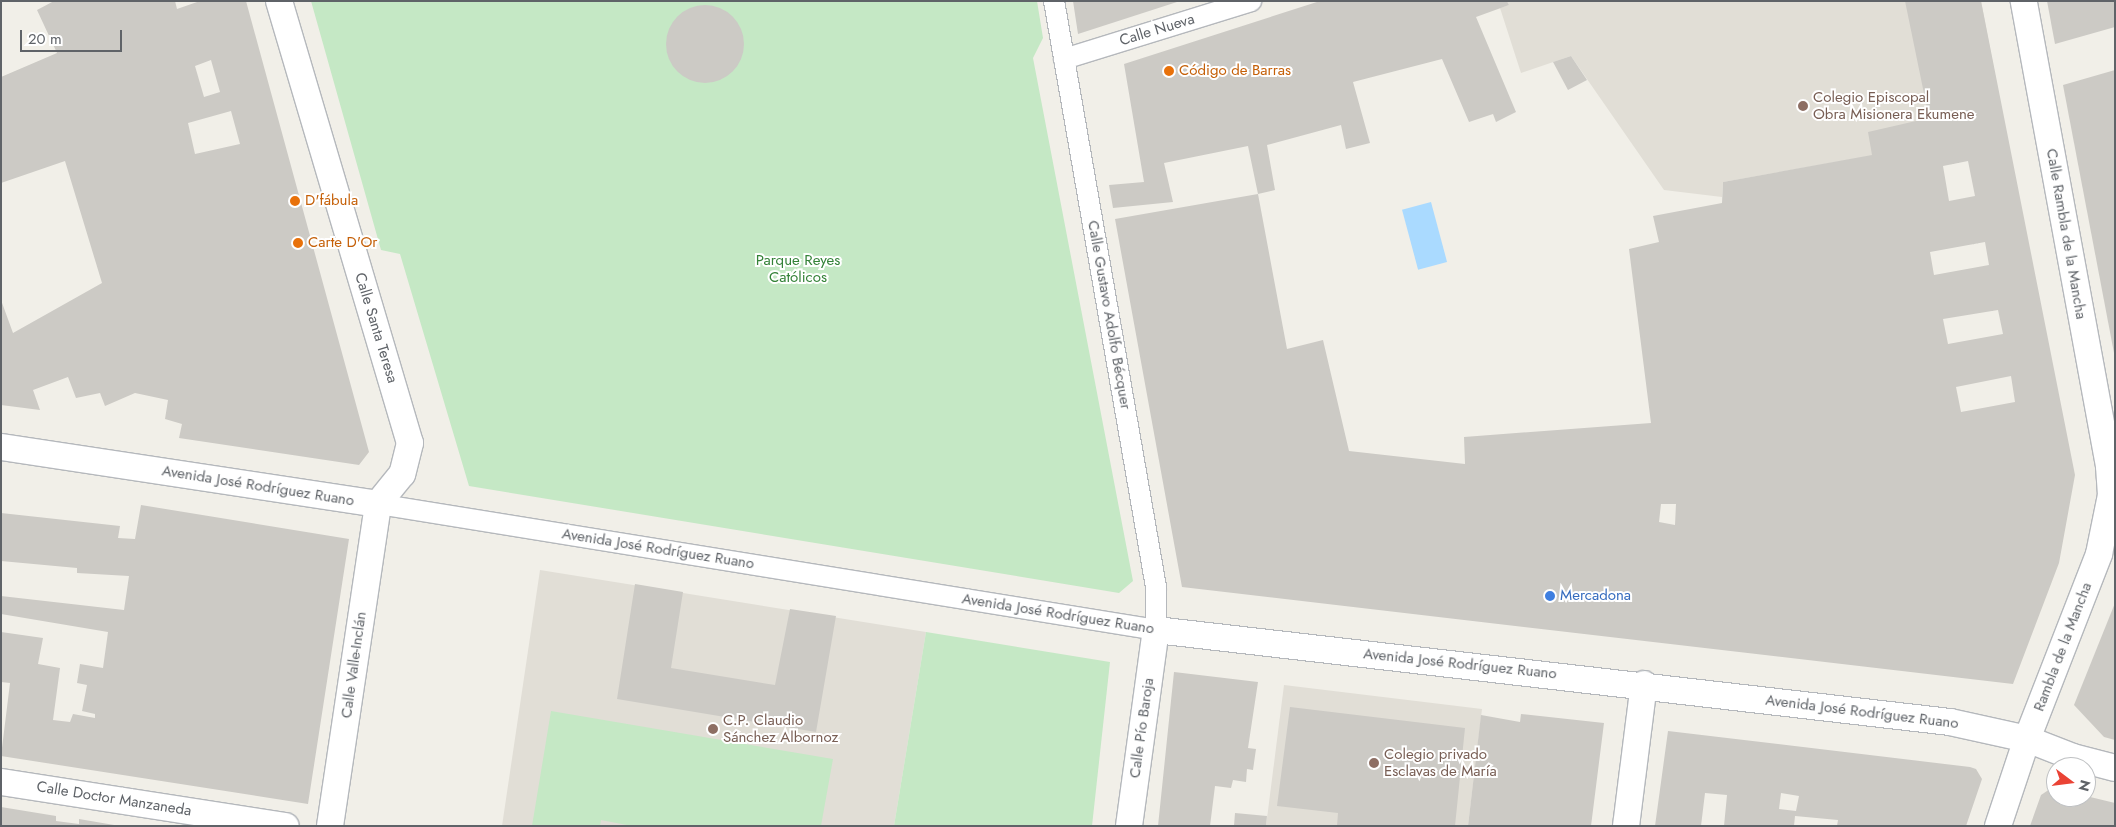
<!DOCTYPE html>
<html>
<head>
<meta charset="utf-8">
<style>
	body { margin:0 }
	#map { position:relative; width:2116px; height:827px; overflow:hidden; background:#f1efe8; font-family:Jost,sans-serif }
	div>[style] { position:absolute }
	[style*='--x'] { left:calc(var(--x)*1px); top:calc(var(--y)*1px); width:calc(var(--w)*1px); rotate:calc(var(--a)*1deg) }
	.education>* { inset:0; background:#e1ded6 }
	.green>* { inset:0; background:#c5e8c5 }
	.water>* { inset:0; background:#aadaff; transform-origin:0 0 }
	.building>* { inset:0; background:#cccac5 }
	.round { border-radius:50% }
	.roads { filter:drop-shadow(1px 0 #b5b8bc) drop-shadow(-1px 0 #b5b8bc) drop-shadow(0 1px #b5b8bc) drop-shadow(0 -1px #b5b8bc) }
	.pedestrian>* { height:20px; margin:-10px; padding:0 10px; transform-origin:10px; border-radius:10px; background:#fff }
	.minor>* { height:26px; margin:-13px; padding:0 13px; transform-origin:13px; border-radius:13px; background:#fff }
	.dots>* { width:14px; height:14px; translate:-50% -50%; box-sizing:border-box; border:2px solid #fff; border-radius:50% }
	span { translate:-50% -50%; white-space:nowrap; text-align:center; line-height:1.15; -webkit-text-stroke:4px #fff; paint-order:stroke }
	.street-label { font-size:15px; color:#5f6368 }
	.food-label { font-size:15px; color:#c56008 }
	.left { translate:0 -50%; text-align:left }
	.education-label { font-size:15px; color:#785e54 }
	.park-label { font-size:15px; color:#348238 }
	.shop-label { font-size:15px; color:#366cbe }
	.frame { position:absolute; inset:0; border:2px solid #5f6368; pointer-events:none }
	.north { position:absolute; left:2046px; top:757px; width:50px; height:50px; box-sizing:border-box; background:#fff; border:1px solid #bfc1c3; border-radius:50%; rotate:105deg; font-size:14px; font-weight:700; line-height:20px; text-align:center; color:#5f6368 }
	.north::after { content:''; display:block; margin:auto; width:18px; height:22px; background:#ea4335; clip-path:polygon(50% 0,100% 100%,50% 72%,0 100%) }
	.scale { position:absolute; left:20px; top:30px; width:102px; height:22px; box-sizing:border-box; border:2px solid #5f6368; border-top:0; padding-left:6px; font-size:15px; line-height:18px; white-space:nowrap; color:#5f6368; -webkit-text-stroke:4px #fff; paint-order:stroke }
</style>
</head>
<body>
<div id="map">
	<div class="education">
		<div style="clip-path:polygon(1507px 1px,1981px 1px,2006px 132px,1723px 182px,1722px 197px,1664px 190px,1571px 56px,1521px 73px,1500px 8px,1509px 5px)"></div>
		<div style="clip-path:polygon(540px 570px,926px 632px,894px 826px,502px 826px)"></div>
		<div style="clip-path:polygon(1284px 685px,1482px 709px,1468px 826px,1266px 826px)"></div>
	</div>
	<div class="green">
		<div style="clip-path:polygon(311px 1px,1037px 1px,1043px 38px,1033px 58px,1133px 581px,1119px 593px,469px 486px,400px 254px,381px 250px)"></div>
		<div style="clip-path:polygon(926px 632px,1110px 662px,1092px 826px,894px 826px)"></div>
		<div style="clip-path:polygon(551px 711px,833px 759px,821px 826px,632px 826px,601px 820px,600px 826px,532px 826px)"></div>
	</div>
	<div class="water">
		<div style="left:1431px;top:202px;width:62px;height:30px;rotate:75deg"></div>
	</div>
	<div class="building">
		<div style="clip-path:polygon(evenodd,54px 1px,175px 1px,177px 9px,200px 1px,246px 1px,369px 452px,359px 465px,179px 438px,182px 424px,165px 419px,168px 400px,135px 393px,105px 406px,100px 393px,76px 398px,68px 377px,33px 390px,40px 410px,1px 405px,1px 300px,13px 333px,102px 283px,65px 161px,1px 183px,1px 77px,57px 53px,37px 10px,54px 1px,211px 60px,220px 92px,204px 97px,195px 66px,211px 60px,54px 1px,231px 111px,240px 144px,195px 154px,188px 123px,231px 111px)"></div>
		<div style="clip-path:polygon(1073px 1px,1177px 1px,1177px 2px,1078px 34px)"></div>
		<div style="clip-path:polygon(1320px 1px,1507px 1px,1509px 5px,1476px 17px,1516px 112px,1496px 122px,1493px 114px,1469px 122px,1442px 59px,1353px 82px,1370px 143px,1346px 149px,1341px 125px,1267px 145px,1275px 190px,1258px 194px,1248px 146px,1164px 163px,1173px 202px,1113px 208px,1109px 185px,1144px 182px,1124px 64px)"></div>
		<div style="clip-path:polygon(evenodd,1905px 1px,1981px 1px,2075px 475px,2059px 563px,2013px 684px,1182px 587px,1115px 219px,1258px 194px,1287px 349px,1323px 340px,1349px 451px,1465px 464px,1464px 437px,1651px 423px,1629px 249px,1659px 242px,1653px 216px,1722px 203px,1723px 182px,1872px 155px,1868px 132px,1929px 118px,1905px 1px,1968px 161px,1975px 196px,1949px 201px,1943px 166px,1968px 161px,1905px 1px,1985px 242px,1989px 265px,1934px 275px,1930px 252px,1985px 242px,1905px 1px,1998px 310px,2003px 334px,1948px 344px,1943px 319px,1998px 310px,1905px 1px,2011px 376px,2015px 402px,1961px 412px,1956px 387px,2011px 376px,1905px 1px,1661px 504px,1676px 504px,1675px 525px,1659px 522px,1661px 504px)"></div>
		<div style="clip-path:polygon(2047px 1px,2115px 1px,2115px 27px,2055px 44px)"></div>
		<div class="round" style="left:666px;top:5px;width:78px;height:78px"></div>
		<div style="clip-path:polygon(1571px 56px,1587px 80px,1568px 90px,1553px 62px)"></div>
		<div style="clip-path:polygon(2115px 70px,2115px 352px,2114px 353px,2063px 85px)"></div>
		<div style="clip-path:polygon(141px 505px,349px 539px,308px 804px,1px 756px,10px 683px,1px 682px,1px 632px,43px 638px,38px 664px,60px 668px,53px 720px,70px 722px,73px 714px,95px 718px,95px 714px,82px 711px,87px 685px,77px 683px,80px 664px,103px 668px,108px 632px,1px 614px,1px 596px,124px 610px,129px 576px,77px 573px,77px 568px,1px 561px,1px 513px,120px 526px,118px 538px,135px 539px)"></div>
		<div style="clip-path:polygon(635px 584px,683px 592px,671px 668px,775px 685px,790px 609px,836px 616px,816px 732px,617px 699px)"></div>
		<div style="clip-path:polygon(2115px 603px,2115px 740px,2104px 737px,2074px 705px)"></div>
		<div style="clip-path:polygon(1174px 672px,1258px 682px,1248px 748px,1256px 749px,1253px 770px,1247px 769px,1246px 782px,1233px 780px,1231px 788px,1215px 786px,1210px 826px,1158px 826px)"></div>
		<div style="clip-path:polygon(1290px 707px,1465px 728px,1455px 826px,1337px 826px,1338px 813px,1277px 806px)"></div>
		<div style="clip-path:polygon(1521px 714px,1604px 723px,1591px 826px,1468px 826px,1481px 715px,1520px 722px)"></div>
		<div style="clip-path:polygon(evenodd,1668px 731px,1970px 767px,1976px 769px,1982px 779px,1966px 826px,1837px 826px,1838px 820px,1795px 816px,1794px 826px,1724px 826px,1727px 795px,1705px 793px,1701px 826px,1655px 826px,1668px 731px,1781px 793px,1799px 796px,1796px 811px,1779px 809px,1781px 793px)"></div>
		<div style="clip-path:polygon(2053px 787px,2056px 788px,2056px 797px,2086px 796px,2115px 803px,2115px 826px,2030px 826px,2041px 795px)"></div>
		<div style="clip-path:polygon(1px 807px,56px 816px,56px 821px,79px 824px,79px 819px,120px 826px,1px 826px)"></div>
		<div style="clip-path:polygon(1235px 813px,1267px 816px,1266px 826px,1234px 826px)"></div>
	</div>
	<div class="roads">
		<div class="pedestrian">
			<div style="--x:1064;--y:59;--w:196;--a:-17.2"></div>
			<div style="--x:378;--y:504;--w:788;--a:9.2"></div>
			<div style="--x:1156;--y:630;--w:43;--a:-90"></div>
			<div style="--x:1156;--y:587;--w:595;--a:-99.87"></div>
		</div>
		<div class="minor">
			<div style="--x:279;--y:1;--w:461;--a:73.5"></div>
			<div style="--x:410;--y:443;--w:32;--a:104"></div>
			<div style="--x:402;--y:474;--w:38;--a:129"></div>
			<div style="--x:1;--y:447;--w:381;--a:8.6"></div>
			<div style="--x:1;--y:782;--w:288;--a:8.8"></div>
			<div style="--x:330;--y:826;--w:326;--a:-81.5"></div>
			<div style="--x:1129;--y:826;--w:198;--a:-82.2"></div>
			<div style="--x:1156;--y:630;--w:799;--a:6.61"></div>
			<div style="--x:1950;--y:722;--w:79;--a:12.4"></div>
			<div style="--x:2027;--y:739;--w:49;--a:21.4"></div>
			<div style="--x:2073;--y:757;--w:43;--a:14.7"></div>
			<div style="--x:1626;--y:826;--w:143;--a:-82.8"></div>
			<div style="--x:1998;--y:826;--w:92;--a:-71.6"></div>
			<div style="--x:2027;--y:739;--w:199;--a:-68.7"></div>
			<div style="--x:2099;--y:554;--w:60;--a:-78.5"></div>
			<div style="--x:2111;--y:495;--w:29;--a:-94"></div>
			<div style="--x:2109;--y:466;--w:473;--a:-100.4"></div>
		</div>
	</div>
	<div class="dots">
		<div style="left:1169px;top:71px;background:#e8710a"></div>
		<div style="left:1803px;top:106px;background:#8d6e63"></div>
		<div style="left:295px;top:201px;background:#e8710a"></div>
		<div style="left:298px;top:243px;background:#e8710a"></div>
		<div style="left:1550px;top:596px;background:#3f7fe0"></div>
		<div style="left:713px;top:729px;background:#8d6e63"></div>
		<div style="left:1374px;top:763px;background:#8d6e63"></div>
	</div>
	<div class="street-label">
		<span style="left:1157px;top:30px;rotate:-17deg">Calle Nueva</span>
		<span style="left:2066px;top:234px;rotate:80deg">Calle Rambla de la Mancha</span>
		<span style="left:1109px;top:315px;rotate:80deg">Calle Gustavo Adolfo Bécquer</span>
		<span style="left:376px;top:328px;rotate:73deg">Calle Santa Teresa</span>
		<span style="left:258px;top:486px;rotate:9deg">Avenida José Rodríguez Ruano</span>
		<span style="left:658px;top:549px;rotate:9deg">Avenida José Rodríguez Ruano</span>
		<span style="left:1058px;top:614px;rotate:9deg">Avenida José Rodríguez Ruano</span>
		<span style="left:2063px;top:647px;rotate:-69deg">Rambla de la Mancha</span>
		<span style="left:1460px;top:664px;rotate:6deg">Avenida José Rodríguez Ruano</span>
		<span style="left:354px;top:665px;rotate:-82deg">Calle Valle-Inclán</span>
		<span style="left:1862px;top:712px;rotate:7deg">Avenida José Rodríguez Ruano</span>
		<span style="left:1142px;top:728px;rotate:-82deg">Calle Pío Baroja</span>
		<span style="left:114px;top:799px;rotate:9deg">Calle Doctor Manzaneda</span>
	</div>
	<div class="food-label">
		<span class="left" style="left:1179px;top:71px">Código de Barras</span>
		<span class="left" style="left:305px;top:201px">D'fábula</span>
		<span class="left" style="left:308px;top:243px">Carte D'Or</span>
	</div>
	<div class="education-label">
		<span class="left" style="left:1813px;top:106px">Colegio Episcopal<br>Obra Misionera Ekumene</span>
		<span class="left" style="left:723px;top:729px">C.P. Claudio<br>Sánchez Albornoz</span>
		<span class="left" style="left:1384px;top:763px">Colegio privado<br>Esclavas de María</span>
	</div>
	<div class="park-label">
		<span style="left:798px;top:269px">Parque Reyes<br>Católicos</span>
	</div>
	<div class="shop-label">
		<span class="left" style="left:1560px;top:596px">Mercadona</span>
	</div>
	<div class="frame"></div>
	<div class="north">N</div>
	<div class="scale">20 m</div>
</div>
</body>
</html>
